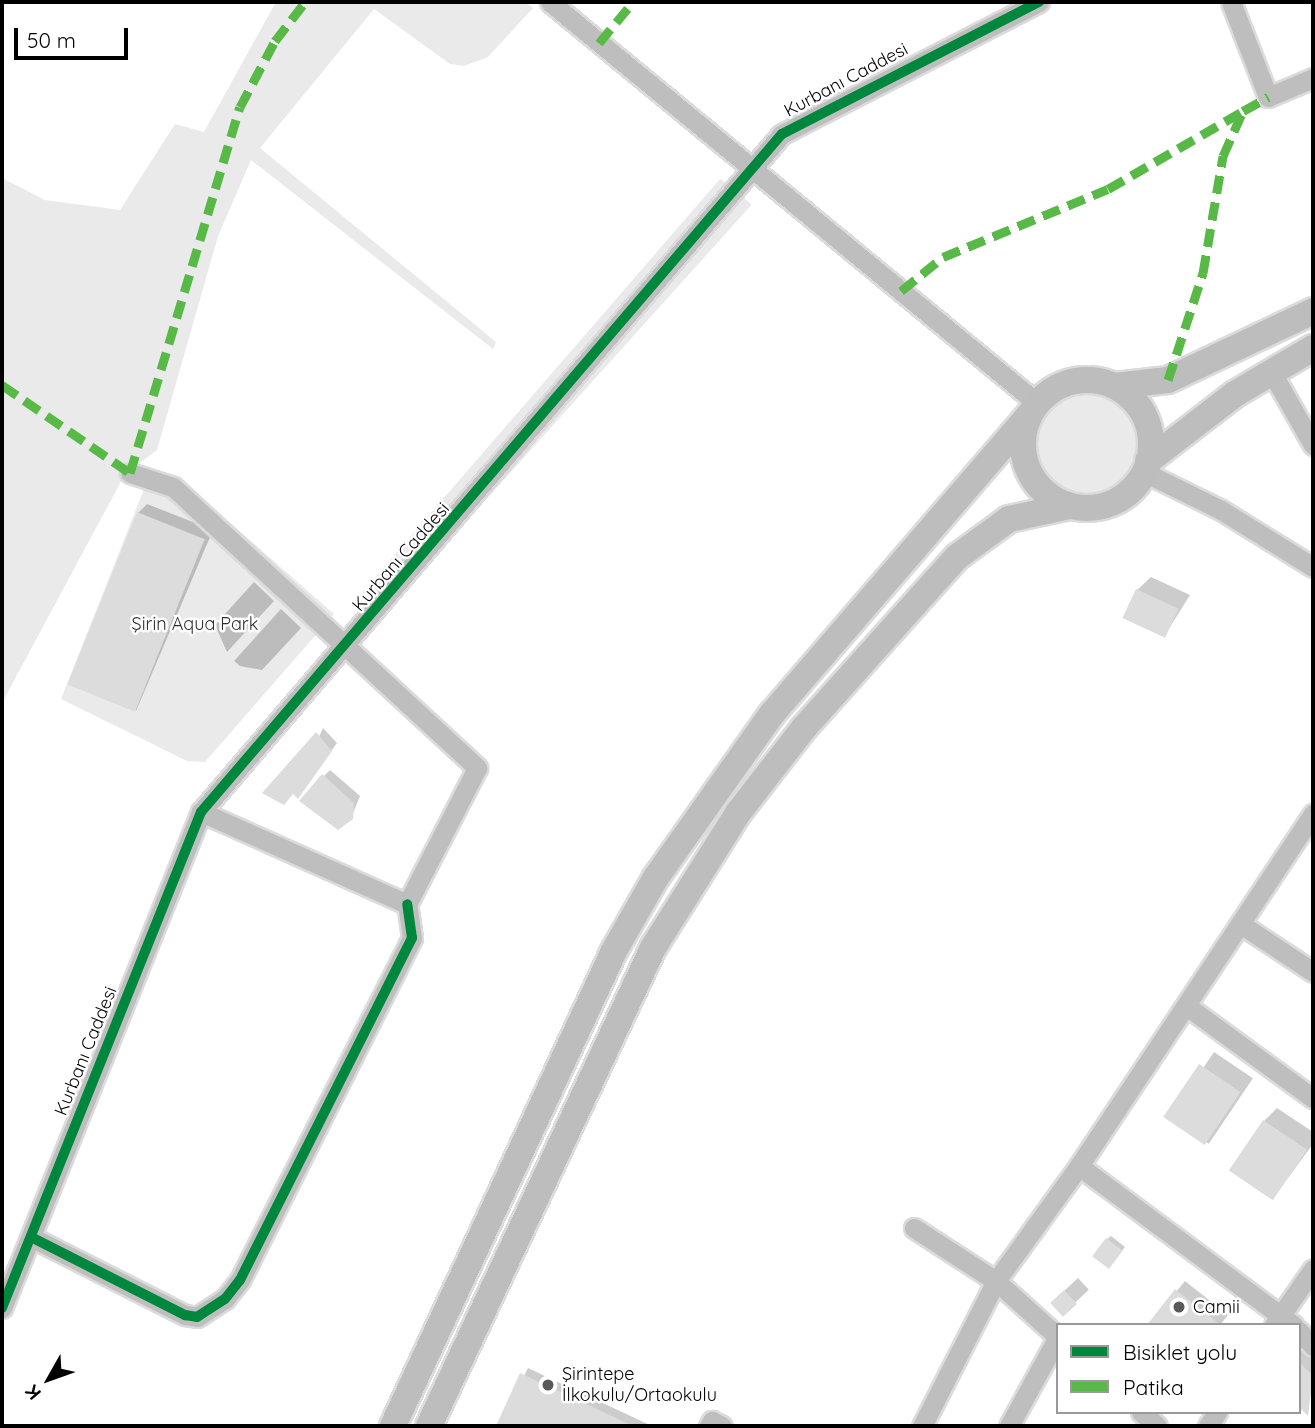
<!DOCTYPE html>
<html>
<head>
<meta charset="utf-8">
<style>
	body { margin:0 }
	#map { position:relative; width:1315px; height:1428px; overflow:hidden; background:#fff; font-family:Quicksand,sans-serif }
	div>[style] { position:absolute }
	[style*='--x'] { left:calc(var(--x)*1px); top:calc(var(--y)*1px); width:calc(var(--w)*1px); rotate:calc(var(--a)*1deg) }
	.green>* { inset:0; background:#eaeaea; transform-origin:0 0 }
	.round { border-radius:50% }
	.water>* { inset:0; background:#bcbcbc }
	.shadow>* { inset:0; background:#0003; transform-origin:0 0 }
	.building>* { inset:0; background:#dcdcdc; transform-origin:0 0 }
	.roads { filter:drop-shadow(2px 0 #dbdbdb) drop-shadow(-2px 0 #dbdbdb) drop-shadow(0 2px #dbdbdb) drop-shadow(0 -2px #dbdbdb) }
	.minor>* { height:19px; margin:-9.5px; padding:0 9.5px; transform-origin:9.5px; border-radius:9.5px; background:#bebebe }
	.highway>* { height:26px; margin:-13px; padding:0 13px; transform-origin:13px; border-radius:13px; background:#bdbdbd }
	.highway>.ring { margin:-13px; padding:0; box-sizing:content-box; background:none; border:26px solid #bdbdbd; border-radius:50% }
	.quiet>* { height:9px; margin-top:-4.5px; transform-origin:0; background:repeating-linear-gradient(90deg,#58b947 0 18px,transparent 0 27px) }
	.cycleway>* { height:10px; margin:-5px; padding:0 5px; transform-origin:5px; border-radius:5px; background:#00873e }
	.dots>* { width:19px; height:19px; translate:-50% -50%; box-sizing:border-box; border:4px solid #fff; border-radius:50% }
	span { translate:-50% -50%; white-space:nowrap; text-align:center; line-height:1.15; -webkit-text-stroke:5px #fff; paint-order:stroke }
	.street-label { font-size:18px; color:#000 }
	.park-label { font-size:18px; color:#2f2f2f }
	.poi-label { font-size:18px; color:#000 }
	.left { translate:0 -50%; text-align:left }
	.frame { position:absolute; inset:0; border:4px solid #000; pointer-events:none }
	.legend { position:absolute; left:1056px; top:1323px; width:245px; height:91px; box-sizing:border-box; background:#fff; border:2px solid #999; margin:0; padding:9px 12px; list-style:none; font-size:21px; color:#000 }
	.legend li { display:flex; align-items:center; gap:14px; height:35px }
	.legend b { width:35px; border:2px solid #999 }
	.north { position:absolute; left:14px; top:1344px; width:70px; height:70px; -webkit-text-stroke:5px #fff; paint-order:stroke; rotate:230deg; font-size:19px; font-weight:700; line-height:28px; text-align:center; color:#000 }
	.north::after { content:''; display:block; margin:auto; width:24px; height:32px; background:#000; clip-path:polygon(50% 0,100% 100%,50% 72%,0 100%) }
	.scale { position:absolute; left:14px; top:28px; width:114px; height:32px; box-sizing:border-box; border:4px solid #000; border-top:0; padding-left:9px; font-size:21px; line-height:24px; white-space:nowrap; color:#000; -webkit-text-stroke:5px #fff; paint-order:stroke }
</style>
</head>
<body>
<div id="map">
	<div class="green">
		<div style="clip-path:polygon(276px 2px,525px 2px,533px 8px,488px 57px,464px 66px,450px 64px,374px 9px,260px 148px,496px 342px,493px 349px,251px 160px,218px 236px,157px 450px,125px 474px,2px 703px,2px 178px,45px 200px,120px 210px,175px 124px,204px 132px)"></div>
		<div style="clip-path:polygon(720px 179px,727px 184px,364px 612px,353px 603px)"></div>
		<div style="left:742px;top:196px;width:13px;height:581px;rotate:42deg"></div>
		<div class="round" style="left:1037px;top:394px;width:100px;height:100px"></div>
		<div style="clip-path:polygon(150px 474px,178px 477px,334px 614px,205px 762px,187px 761px,61px 699px)"></div>
	</div>
	<div class="water">
		<div style="clip-path:polygon(254px 582px,274px 601px,227px 652px,215px 625px)"></div>
		<div style="clip-path:polygon(281px 609px,301px 628px,262px 670px,240px 666px,234px 661px)"></div>
	</div>
	<div class="shadow">
		<div style="clip-path:polygon(147px 504px,213px 530px,136px 711px,138px 513px)"></div>
		<div style="clip-path:polygon(1151px 577px,1190px 595px,1165px 635px,1137px 590px)"></div>
		<div style="clip-path:polygon(323px 728px,337px 743px,298px 796px,294px 792px)"></div>
		<div style="left:453px;top:731px;width:33px;height:18px;rotate:40deg"></div>
		<div style="clip-path:polygon(330px 770px,360px 796px,351px 818px,324px 776px)"></div>
		<div style="left:1214px;top:1052px;width:47px;height:79px;rotate:34deg"></div>
		<div style="clip-path:polygon(1277px 1108px,1313px 1132px,1313px 1144px,1273px 1198px,1264px 1121px)"></div>
		<div style="clip-path:polygon(1111px 1236px,1125px 1247px,1112px 1263px,1107px 1239px)"></div>
		<div style="left:1078px;top:1278px;width:16px;height:35px;rotate:47deg"></div>
		<div style="clip-path:polygon(1185px 1281px,1228px 1315px,1220px 1325px,1149px 1325px)"></div>
		<div style="clip-path:polygon(1307px 1343px,1313px 1349px,1308px 1413px,1299px 1404px,1299px 1351px)"></div>
		<div style="clip-path:polygon(528px 1368px,652px 1426px,498px 1426px)"></div>
	</div>
	<div class="building">
		<div style="left:137px;top:512px;width:73px;height:186px;rotate:22deg"></div>
		<div style="left:1136px;top:589px;width:47px;height:32px;rotate:25deg"></div>
		<div style="clip-path:polygon(316px 732px,332px 751px,298px 799px,293px 794px,284px 805px,262px 793px)"></div>
		<div style="clip-path:polygon(322px 774px,354px 803px,353px 819px,338px 830px,299px 801px)"></div>
		<div style="left:1199px;top:1064px;width:50px;height:64px;rotate:34deg"></div>
		<div style="left:1263px;top:1120px;width:53px;height:61px;rotate:34deg"></div>
		<div style="left:1106px;top:1238px;width:21px;height:23px;rotate:37deg"></div>
		<div style="clip-path:polygon(1175px 1289px,1221px 1325px,1147px 1325px)"></div>
		<div style="left:1064px;top:1290px;width:19px;height:19px;rotate:47deg"></div>
		<div style="clip-path:polygon(1299px 1362px,1313px 1376px,1308px 1416px,1299px 1407px)"></div>
		<div style="clip-path:polygon(520px 1373px,633px 1426px,496px 1426px)"></div>
	</div>
	<div class="roads">
		<div class="minor">
			<div style="--x:550;--y:2;--w:631;--a:39.47"></div>
			<div style="--x:1231;--y:2;--w:102;--a:68.7"></div>
			<div style="--x:1268;--y:97;--w:49;--a:-22.9"></div>
			<div style="--x:1271;--y:371;--w:85;--a:60.4"></div>
			<div style="--x:1144;--y:472;--w:86;--a:26.3"></div>
			<div style="--x:1221;--y:510;--w:108;--a:31.8"></div>
			<div style="--x:130;--y:473;--w:45;--a:18"></div>
			<div style="--x:173;--y:487;--w:414;--a:42.7"></div>
			<div style="--x:477;--y:768;--w:153;--a:117.2"></div>
			<div style="--x:407;--y:904;--w:226;--a:-155.9"></div>
			<div style="--x:1242;--y:925;--w:85;--a:33.5"></div>
			<div style="--x:1188;--y:1007;--w:155;--a:36.1"></div>
			<div style="--x:1079;--y:1166;--w:423;--a:-56.4"></div>
			<div style="--x:914;--y:1228;--w:98;--a:32.9"></div>
			<div style="--x:996;--y:1281;--w:163;--a:117"></div>
			<div style="--x:31;--y:1237;--w:173;--a:26.9"></div>
			<div style="--x:185;--y:1315;--w:12;--a:9"></div>
			<div style="--x:197;--y:1317;--w:33;--a:-33"></div>
			<div style="--x:225;--y:1299;--w:24;--a:-52"></div>
			<div style="--x:240;--y:1280;--w:383;--a:-63.3"></div>
			<div style="--x:412;--y:938;--w:34;--a:-98"></div>
			<div style="--x:2;--y:1308;--w:534;--a:-68.14"></div>
			<div style="--x:201;--y:812;--w:893;--a:-49.41"></div>
			<div style="--x:782;--y:134;--w:289;--a:-27.2"></div>
			<div style="--x:1274;--y:1325;--w:68;--a:-55.1"></div>
			<div style="--x:1299;--y:1331;--w:21;--a:47"></div>
			<div style="--x:1058;--y:1337;--w:84;--a:-137.9"></div>
			<div style="--x:996;--y:1281;--w:142;--a:-54.2"></div>
			<div style="--x:1079;--y:1166;--w:267;--a:36.6"></div>
			<div style="--x:1141;--y:1412;--w:21;--a:41"></div>
			<div style="--x:709;--y:1426;--w:6;--a:-59"></div>
			<div style="--x:712;--y:1421;--w:11;--a:27"></div>
			<div style="--x:1009;--y:1426;--w:102;--a:-61.2"></div>
			<div style="--x:1208;--y:1426;--w:17;--a:-57"></div>
		</div>
		<div class="highway">
			<div class="ring" style="left:1023px;top:380px;width:102px;height:102px"></div>
			<div style="--x:1115;--y:386;--w:53;--a:-6.5"></div>
			<div style="--x:1168;--y:380;--w:161;--a:-25.4"></div>
			<div style="--x:1148;--y:461;--w:110;--a:-37.6"></div>
			<div style="--x:1235;--y:394;--w:91;--a:-30.5"></div>
			<div style="--x:393;--y:1426;--w:524;--a:-65.05"></div>
			<div style="--x:614;--y:951;--w:83;--a:-60.3"></div>
			<div style="--x:655;--y:879;--w:202;--a:-54.7"></div>
			<div style="--x:772;--y:714;--w:394;--a:-49.3"></div>
			<div style="--x:429;--y:1426;--w:528;--a:-64.89"></div>
			<div style="--x:653;--y:948;--w:160;--a:-57.8"></div>
			<div style="--x:738;--y:813;--w:108;--a:-52.2"></div>
			<div style="--x:804;--y:728;--w:229;--a:-48.2"></div>
			<div style="--x:957;--y:557;--w:64;--a:-36.2"></div>
			<div style="--x:1009;--y:519;--w:62;--a:-12"></div>
		</div>
	</div>
	<div class="quiet">
		<div style="--x:599;--y:43;--w:53;--a:-50.3"></div>
		<div style="--x:901;--y:291;--w:54;--a:-39"></div>
		<div style="--x:943;--y:257;--w:178;--a:-22.4"></div>
		<div style="--x:1108;--y:189;--w:156;--a:-30"></div>
		<div style="--x:1168;--y:380;--w:113;--a:-71.9"></div>
		<div style="--x:1203;--y:273;--w:119;--a:-80.3"></div>
		<div style="--x:1223;--y:156;--w:49;--a:-66"></div>
		<div style="--x:1243;--y:111;--w:29;--a:-29"></div>
		<div style="--x:2;--y:385;--w:155;--a:34.5"></div>
		<div style="--x:130;--y:473;--w:382;--a:-73.3"></div>
		<div style="--x:240;--y:107;--w:75;--a:-62.1"></div>
		<div style="--x:275;--y:41;--w:49;--a:-52.4"></div>
	</div>
	<div class="cycleway">
		<div style="--x:31;--y:1237;--w:173;--a:26.9"></div>
		<div style="--x:185;--y:1315;--w:12;--a:9"></div>
		<div style="--x:197;--y:1317;--w:33;--a:-33"></div>
		<div style="--x:225;--y:1299;--w:24;--a:-52"></div>
		<div style="--x:240;--y:1280;--w:383;--a:-63.3"></div>
		<div style="--x:412;--y:938;--w:34;--a:-98"></div>
		<div style="--x:2;--y:1308;--w:534;--a:-68.14"></div>
		<div style="--x:201;--y:812;--w:893;--a:-49.41"></div>
		<div style="--x:782;--y:134;--w:289;--a:-27.2"></div>
	</div>
	<div class="dots">
		<div style="left:1179px;top:1307px;background:#595959"></div>
		<div style="left:548px;top:1385px;background:#595959"></div>
	</div>
	<div class="street-label">
		<span style="left:846px;top:80px;rotate:-28deg">Kurbanı Caddesi</span>
		<span style="left:401px;top:557px;rotate:-49deg">Kurbanı Caddesi</span>
		<span style="left:86px;top:1051px;rotate:-68deg">Kurbanı Caddesi</span>
	</div>
	<div class="park-label">
		<span style="left:195px;top:624px">Şirin Aqua Park</span>
	</div>
	<div class="poi-label">
		<span class="left" style="left:1193px;top:1307px">Camii</span>
		<span class="left" style="left:562px;top:1385px">Şirintepe<br>İlkokulu/Ortaokulu</span>
	</div>
	<div class="frame"></div>
	<ul class="legend">
	<li><b style="height:9px;background:#00873e"></b>Bisiklet yolu</li>
	<li><b style="height:9px;background:#58b947"></b>Patika</li>
	</ul>
	<div class="north">K</div>
	<div class="scale">50 m</div>
</div>
</body>
</html>
